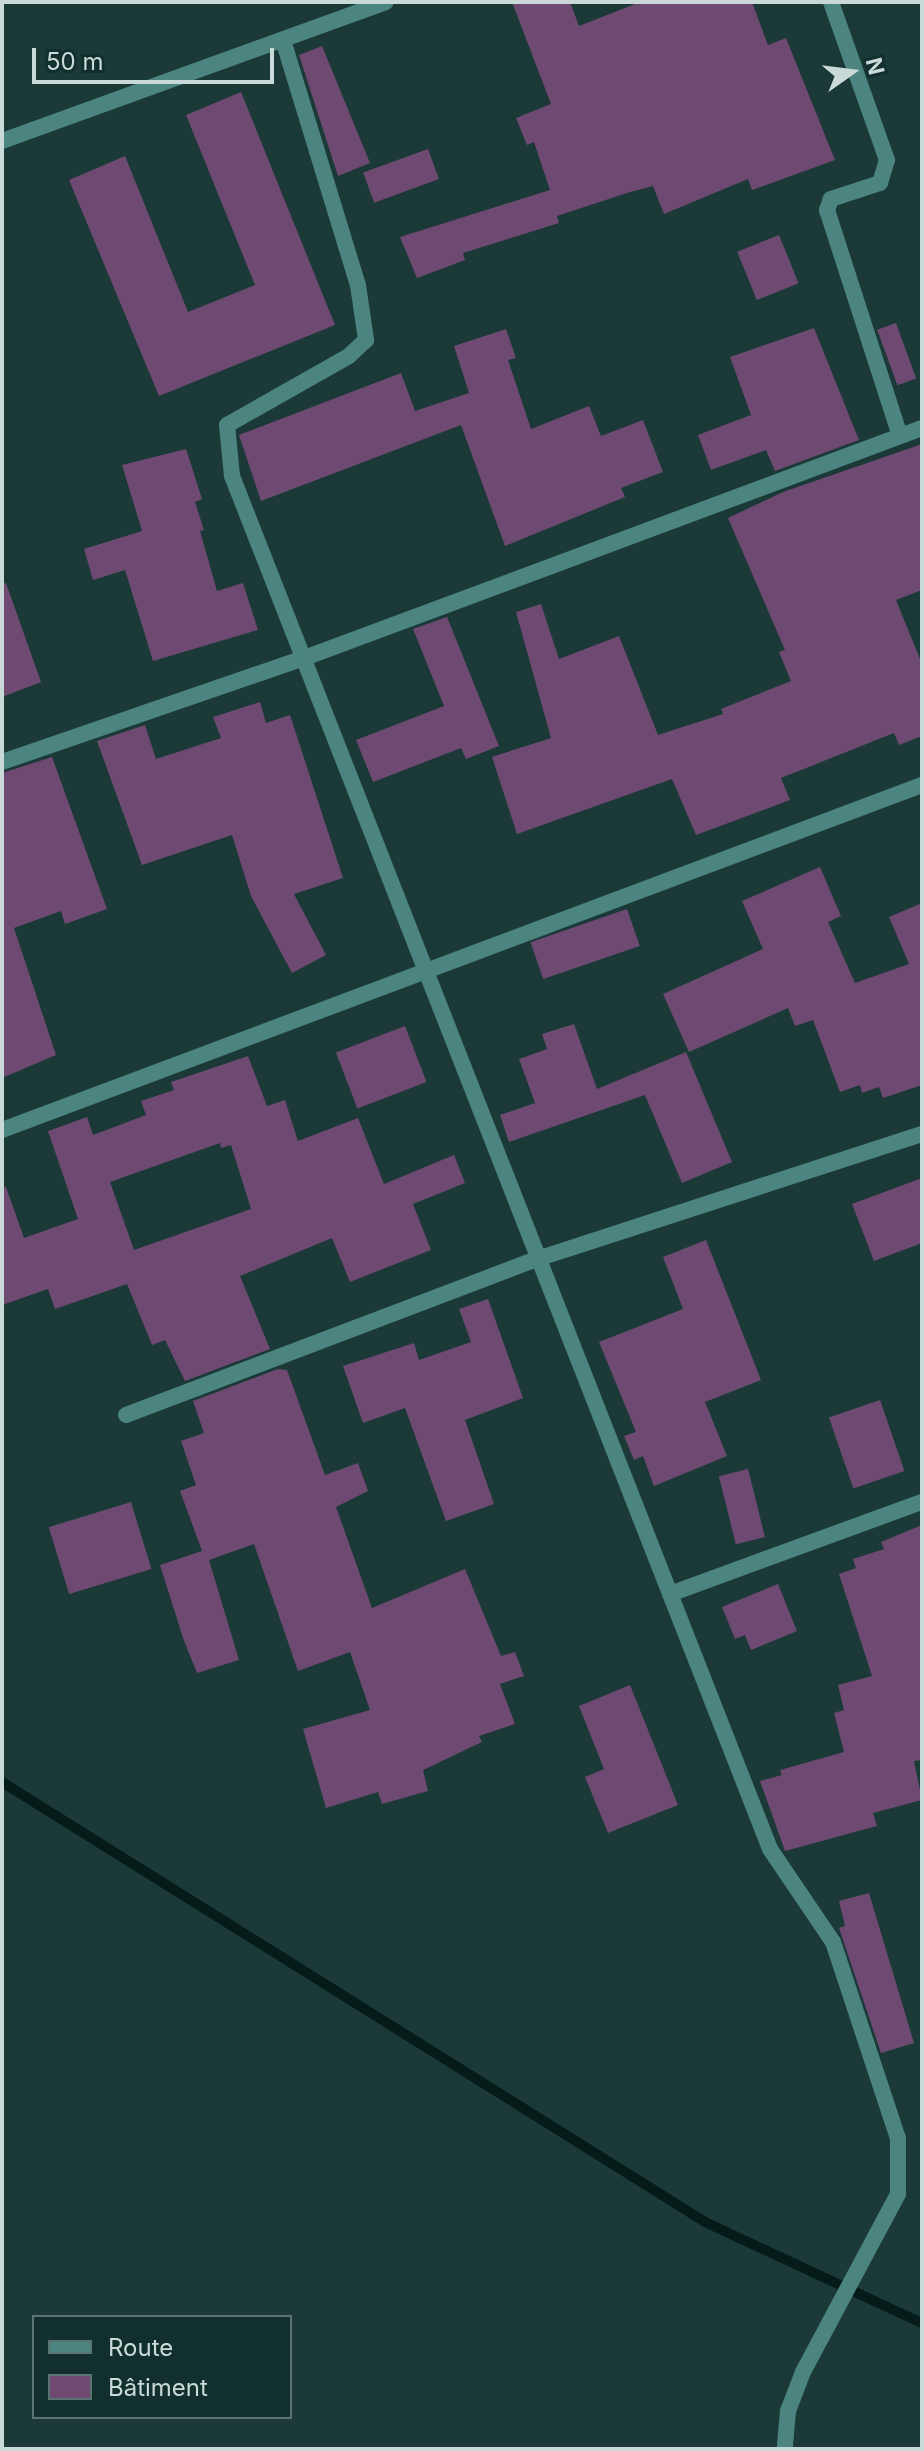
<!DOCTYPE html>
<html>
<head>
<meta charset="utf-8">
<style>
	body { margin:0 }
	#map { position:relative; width:924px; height:2451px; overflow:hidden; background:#1b3a37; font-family:Inter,sans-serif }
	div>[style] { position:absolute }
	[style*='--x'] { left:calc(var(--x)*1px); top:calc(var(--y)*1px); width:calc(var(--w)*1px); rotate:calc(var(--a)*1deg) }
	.stream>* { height:10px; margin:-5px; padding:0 5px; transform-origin:5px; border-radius:5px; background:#041b1a }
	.building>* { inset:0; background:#6e4971; transform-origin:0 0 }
	.minor>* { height:16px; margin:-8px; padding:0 8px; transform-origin:8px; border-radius:8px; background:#4c8580 }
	span { translate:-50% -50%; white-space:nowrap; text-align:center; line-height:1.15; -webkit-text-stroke:6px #112f2d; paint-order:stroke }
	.frame { position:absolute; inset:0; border:4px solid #c8d9d7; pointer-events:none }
	.legend { position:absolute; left:32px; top:2315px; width:260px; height:104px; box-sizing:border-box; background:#112f2d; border:2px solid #5a7371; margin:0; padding:10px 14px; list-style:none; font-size:24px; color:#c8d9d7 }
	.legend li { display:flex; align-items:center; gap:16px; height:40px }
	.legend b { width:40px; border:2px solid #5a7371 }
	.north { position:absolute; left:812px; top:32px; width:80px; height:80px; -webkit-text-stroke:6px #112f2d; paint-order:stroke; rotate:76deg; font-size:22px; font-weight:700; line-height:32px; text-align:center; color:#c8d9d7 }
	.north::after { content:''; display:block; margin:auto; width:28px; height:36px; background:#c8d9d7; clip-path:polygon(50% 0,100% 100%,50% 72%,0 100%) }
	.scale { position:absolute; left:32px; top:48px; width:242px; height:36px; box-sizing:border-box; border:4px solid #c8d9d7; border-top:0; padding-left:10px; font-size:24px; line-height:28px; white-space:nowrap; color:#c8d9d7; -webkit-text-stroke:6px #112f2d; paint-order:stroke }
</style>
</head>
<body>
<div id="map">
	<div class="stream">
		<div style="--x:2;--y:1782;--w:829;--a:32.04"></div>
		<div style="--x:705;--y:2222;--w:239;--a:25"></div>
	</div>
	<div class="building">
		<div style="clip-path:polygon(512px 2px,570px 2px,579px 26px,640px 2px,752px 2px,768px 45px,786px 38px,835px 160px,752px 190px,748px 179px,664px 214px,653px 186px,630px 192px,557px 216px,559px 223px,463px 253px,465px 260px,417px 278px,400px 237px,550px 190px,534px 142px,527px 145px,516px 118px,551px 104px)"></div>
		<div style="clip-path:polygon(322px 46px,370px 163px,338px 176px,299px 55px)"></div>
		<div style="clip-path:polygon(241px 92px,335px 325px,159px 396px,69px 180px,125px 156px,188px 312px,255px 285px,186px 115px)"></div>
		<div style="left:428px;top:149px;width:32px;height:69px;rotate:70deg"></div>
		<div style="left:779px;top:235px;width:52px;height:45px;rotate:68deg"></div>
		<div style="left:896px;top:323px;width:59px;height:20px;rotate:70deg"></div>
		<div style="clip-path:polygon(814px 328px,859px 440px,775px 471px,766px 450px,711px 470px,698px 435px,751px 415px,730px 357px)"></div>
		<div style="clip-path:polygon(506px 329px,516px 358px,508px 360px,531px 429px,589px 406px,601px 436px,643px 420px,663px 472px,621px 488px,625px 497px,505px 546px,461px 425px,261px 501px,239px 435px,401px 373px,415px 411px,469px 393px,454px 346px)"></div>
		<div style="clip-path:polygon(922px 444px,922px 590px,896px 600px,922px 664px,922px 736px,899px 745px,894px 733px,781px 778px,790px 800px,696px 835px,672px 779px,517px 834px,492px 757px,551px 738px,516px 612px,541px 604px,559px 659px,619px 636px,658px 735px,723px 714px,721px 709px,791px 681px,779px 652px,785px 650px,728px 518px,783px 492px)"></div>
		<div style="clip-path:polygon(186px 449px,202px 499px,195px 502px,204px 530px,200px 531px,217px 591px,243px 583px,258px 630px,153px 661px,125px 570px,93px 580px,84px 549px,142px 531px,122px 465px)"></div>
		<div style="clip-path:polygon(6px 583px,41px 682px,2px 697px,2px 584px)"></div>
		<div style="clip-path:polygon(447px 617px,499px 746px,466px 759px,461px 748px,373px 782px,356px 740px,444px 706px,413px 629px)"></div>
		<div style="clip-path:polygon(260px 702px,266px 723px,290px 715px,343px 878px,294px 894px,326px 955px,292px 973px,251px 896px,232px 835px,142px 865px,97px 741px,145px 725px,156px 759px,221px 738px,213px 717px)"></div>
		<div style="clip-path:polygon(52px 757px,107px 909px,65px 924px,61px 911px,14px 928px,56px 1055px,2px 1078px,2px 773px)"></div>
		<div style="clip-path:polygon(820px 867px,841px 916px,828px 922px,855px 983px,909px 964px,889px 917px,922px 903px,922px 1085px,883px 1098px,879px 1087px,862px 1093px,860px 1085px,840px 1092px,813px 1020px,795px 1026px,788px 1008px,689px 1052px,663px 994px,763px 949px,742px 901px)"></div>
		<div style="left:627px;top:909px;width:39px;height:102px;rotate:71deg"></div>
		<div style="clip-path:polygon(574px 1024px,597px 1089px,686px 1052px,732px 1162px,682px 1183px,645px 1095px,509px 1142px,500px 1115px,535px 1103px,519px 1059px,547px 1049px,542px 1034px)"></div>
		<div style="left:405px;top:1026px;width:60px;height:74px;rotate:69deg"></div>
		<div style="clip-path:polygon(evenodd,248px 1056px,267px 1106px,285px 1100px,298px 1141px,358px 1118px,384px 1184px,454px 1155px,465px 1183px,413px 1204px,431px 1250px,350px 1282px,332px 1238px,240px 1276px,270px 1349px,185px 1381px,165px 1340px,152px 1345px,127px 1284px,55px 1309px,48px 1289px,2px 1305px,2px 1188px,6px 1187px,24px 1238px,78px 1219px,48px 1131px,87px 1117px,93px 1135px,146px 1115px,141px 1101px,174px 1090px,171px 1082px,248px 1056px,220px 1143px,221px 1148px,231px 1145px,251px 1209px,134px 1250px,110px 1182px,220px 1143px)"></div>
		<div style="clip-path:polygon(922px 1178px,922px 1243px,874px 1261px,852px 1204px)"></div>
		<div style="clip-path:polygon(706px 1240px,761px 1380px,705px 1402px,727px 1456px,654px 1486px,643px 1456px,634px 1460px,624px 1436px,636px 1432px,599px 1342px,683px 1309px,663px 1257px)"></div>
		<div style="clip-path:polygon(488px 1299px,523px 1398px,465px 1420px,494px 1504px,446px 1521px,405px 1408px,363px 1423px,343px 1366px,414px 1343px,419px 1360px,471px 1342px,459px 1309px)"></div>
		<div style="clip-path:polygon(278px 1369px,287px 1370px,325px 1475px,358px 1463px,368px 1491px,336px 1507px,372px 1608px,465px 1569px,501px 1656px,515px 1652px,524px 1676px,500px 1684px,515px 1724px,479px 1736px,482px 1742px,423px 1770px,428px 1791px,382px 1804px,378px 1792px,326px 1808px,303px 1729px,370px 1710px,350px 1652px,298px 1671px,254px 1544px,209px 1560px,239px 1660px,197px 1673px,183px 1638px,160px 1565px,202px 1551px,180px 1491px,196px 1485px,181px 1441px,204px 1433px,193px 1401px)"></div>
		<div style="left:880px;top:1400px;width:75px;height:54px;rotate:71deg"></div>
		<div style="left:748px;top:1469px;width:70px;height:30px;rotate:76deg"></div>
		<div style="left:131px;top:1502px;width:70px;height:86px;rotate:73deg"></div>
		<div style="clip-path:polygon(922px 1525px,922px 1760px,914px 1761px,922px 1800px,873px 1813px,877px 1826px,785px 1851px,760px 1781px,782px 1775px,780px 1770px,844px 1752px,834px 1713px,844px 1710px,838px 1685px,872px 1676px,839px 1574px,856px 1568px,853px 1559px,884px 1549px,881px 1542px)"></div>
		<div style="clip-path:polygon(778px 1584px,797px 1631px,751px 1650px,745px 1635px,735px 1639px,722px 1607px)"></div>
		<div style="clip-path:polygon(630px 1685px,678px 1805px,608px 1833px,585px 1777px,604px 1769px,579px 1706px)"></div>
		<div style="clip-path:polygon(869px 1893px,914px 2043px,881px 2053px,839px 1928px,845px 1926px,839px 1901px)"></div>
	</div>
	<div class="minor">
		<div style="--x:831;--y:2;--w:168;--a:70.5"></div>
		<div style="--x:887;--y:160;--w:24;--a:107"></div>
		<div style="--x:880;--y:183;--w:52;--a:161.9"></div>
		<div style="--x:831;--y:199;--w:12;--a:110"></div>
		<div style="--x:827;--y:210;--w:237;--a:72.1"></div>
		<div style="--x:283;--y:40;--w:256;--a:73"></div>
		<div style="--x:358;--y:285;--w:56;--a:81.7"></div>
		<div style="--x:366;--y:340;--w:23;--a:137"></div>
		<div style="--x:349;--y:356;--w:140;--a:150.5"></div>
		<div style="--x:227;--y:425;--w:51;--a:84.4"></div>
		<div style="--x:232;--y:476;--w:1475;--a:68.6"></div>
		<div style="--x:770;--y:1849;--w:112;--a:55.9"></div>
		<div style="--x:833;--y:1942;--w:206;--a:71.7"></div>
		<div style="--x:898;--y:2138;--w:56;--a:90"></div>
		<div style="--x:898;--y:2194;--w:202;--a:118.1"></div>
		<div style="--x:803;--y:2372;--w:42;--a:111"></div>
		<div style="--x:788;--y:2411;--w:38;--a:95"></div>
		<div style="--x:2;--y:141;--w:408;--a:-19.9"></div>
		<div style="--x:2;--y:762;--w:323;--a:-19"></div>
		<div style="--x:307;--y:657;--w:656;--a:-20.42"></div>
		<div style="--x:2;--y:1130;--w:983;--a:-20.56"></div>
		<div style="--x:126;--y:1415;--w:440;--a:-20.8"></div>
		<div style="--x:537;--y:1259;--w:405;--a:-18"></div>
		<div style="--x:670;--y:1594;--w:268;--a:-20.1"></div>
	</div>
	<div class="frame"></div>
	<ul class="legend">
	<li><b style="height:10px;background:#4c8580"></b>Route</li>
	<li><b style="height:22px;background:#6e4971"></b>Bâtiment</li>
	</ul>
	<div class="north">N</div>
	<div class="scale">50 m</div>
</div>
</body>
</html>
